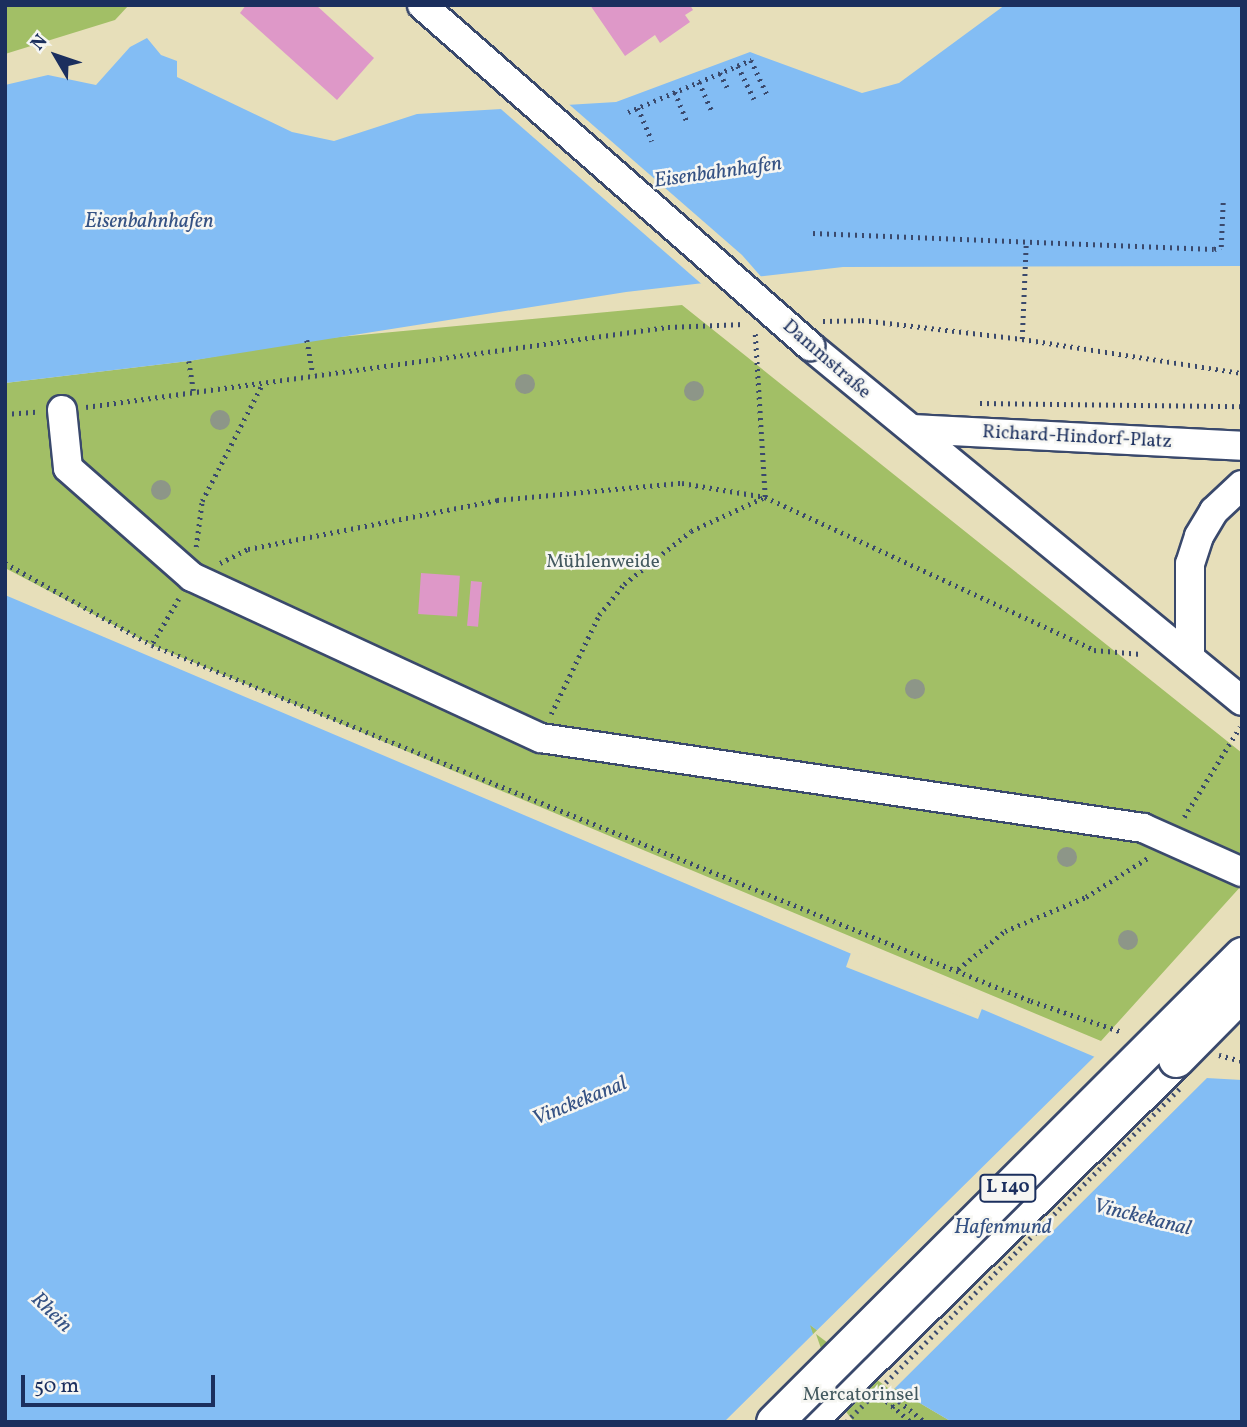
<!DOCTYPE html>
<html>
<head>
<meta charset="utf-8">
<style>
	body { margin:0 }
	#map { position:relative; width:1247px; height:1427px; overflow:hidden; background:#e7dfba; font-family:Vollkorn,serif }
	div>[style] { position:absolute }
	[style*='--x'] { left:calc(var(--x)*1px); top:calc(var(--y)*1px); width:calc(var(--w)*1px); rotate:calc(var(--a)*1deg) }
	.green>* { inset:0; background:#a2bf66 }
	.water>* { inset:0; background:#83bdf4 }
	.pier>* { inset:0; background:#e7dfba }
	.building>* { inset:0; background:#de98c8; transform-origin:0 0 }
	.path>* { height:4.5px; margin-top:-2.25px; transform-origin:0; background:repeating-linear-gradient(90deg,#3a496c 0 2px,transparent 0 7px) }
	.roads { filter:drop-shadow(2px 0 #3a496c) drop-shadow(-2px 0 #3a496c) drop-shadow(0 2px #3a496c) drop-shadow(0 -2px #3a496c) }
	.minor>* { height:28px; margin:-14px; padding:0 14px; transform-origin:14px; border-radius:14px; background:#fff }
	.major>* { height:35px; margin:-17.5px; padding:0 17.5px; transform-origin:17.5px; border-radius:17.5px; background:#fff }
	.path-bridge>* { height:4.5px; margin-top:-2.25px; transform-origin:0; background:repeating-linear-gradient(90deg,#3a496c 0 2px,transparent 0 7px) }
	.bridges { filter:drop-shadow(2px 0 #3a496c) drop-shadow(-2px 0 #3a496c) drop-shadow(0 2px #3a496c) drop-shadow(0 -2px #3a496c) }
	.minor-bridge>* { height:28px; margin:-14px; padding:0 14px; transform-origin:14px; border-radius:14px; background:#fff }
	.major-bridge>* { height:35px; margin:-17.5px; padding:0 17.5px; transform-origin:17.5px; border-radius:17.5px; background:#fff }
	.trees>* { width:20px; height:20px; margin:-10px; border-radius:50%; background:#8d9688 }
	span { translate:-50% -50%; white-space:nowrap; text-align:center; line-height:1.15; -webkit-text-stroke:5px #f6f6f2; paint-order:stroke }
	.shield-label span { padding:2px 5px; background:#f6f6f2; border:2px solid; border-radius:5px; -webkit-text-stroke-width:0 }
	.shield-label { font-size:18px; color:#1b2f5e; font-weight:700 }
	.street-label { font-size:19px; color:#1b2f5e }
	.park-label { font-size:19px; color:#445a60 }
	.water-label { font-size:21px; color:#355284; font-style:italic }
	.frame { position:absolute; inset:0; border:7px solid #1b2f5e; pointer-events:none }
	.north { position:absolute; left:21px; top:21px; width:70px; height:70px; -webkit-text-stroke:5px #f6f6f2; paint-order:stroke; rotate:309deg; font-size:19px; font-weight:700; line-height:28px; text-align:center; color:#1b2f5e }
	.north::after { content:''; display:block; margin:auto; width:24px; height:32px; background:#1b2f5e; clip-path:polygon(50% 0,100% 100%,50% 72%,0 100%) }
	.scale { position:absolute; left:21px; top:1375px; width:194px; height:32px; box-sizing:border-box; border:4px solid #1b2f5e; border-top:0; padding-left:9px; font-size:21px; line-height:24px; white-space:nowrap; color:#1b2f5e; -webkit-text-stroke:5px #f6f6f2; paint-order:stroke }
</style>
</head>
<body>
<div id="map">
	<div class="green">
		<div style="clip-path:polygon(5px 5px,129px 5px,115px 20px,5px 54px)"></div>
		<div style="clip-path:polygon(682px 305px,1242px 753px,1242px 885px,1101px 1041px,152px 645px,5px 568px,5px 383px,189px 361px,307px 340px)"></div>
		<div style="clip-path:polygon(809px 1324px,889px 1385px,952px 1422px,850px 1422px,837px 1406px)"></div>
	</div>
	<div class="water">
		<div style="clip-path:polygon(1005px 5px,1242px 5px,1242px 266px,843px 267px,626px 292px,189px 361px,5px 383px,5px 85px,48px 75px,96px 85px,130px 47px,147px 38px,161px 55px,177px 61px,177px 77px,292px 132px,334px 141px,417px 114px,616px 102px,750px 52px,862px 93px,899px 83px)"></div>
		<div style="clip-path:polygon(5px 595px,1135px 1074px,1242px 1080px,1242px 1422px,952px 1422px,889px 1385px,810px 1325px,837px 1406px,850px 1422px,5px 1422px)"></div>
	</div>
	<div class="pier">
		<div style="clip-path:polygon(564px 100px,742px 255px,764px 280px,705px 287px,494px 103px)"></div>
		<div style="clip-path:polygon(852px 950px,983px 1006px,978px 1019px,846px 967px)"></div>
		<div style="clip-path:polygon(1097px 1054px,1136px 1071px,1210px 1075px,892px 1391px,816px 1334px,840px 1404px,854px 1422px,724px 1422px)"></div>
	</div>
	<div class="building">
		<div style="clip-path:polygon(246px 5px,316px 5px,374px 58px,337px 100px,240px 13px)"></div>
		<div style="clip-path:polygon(590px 5px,690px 5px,693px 10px,685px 15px,690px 22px,660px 43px,655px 35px,625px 56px)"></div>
		<div style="left:421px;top:573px;width:39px;height:41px;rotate:4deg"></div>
		<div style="left:471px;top:581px;width:11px;height:45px;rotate:5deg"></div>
	</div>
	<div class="path">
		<div style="--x:738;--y:66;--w:37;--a:64"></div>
		<div style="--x:720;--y:73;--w:20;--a:63"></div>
		<div style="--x:699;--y:82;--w:32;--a:66"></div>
		<div style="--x:675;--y:92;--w:31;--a:68"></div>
		<div style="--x:638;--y:108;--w:36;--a:67"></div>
		<div style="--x:628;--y:112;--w:134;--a:-22.9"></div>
		<div style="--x:751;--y:60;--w:38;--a:65"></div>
		<div style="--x:813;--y:233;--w:401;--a:2.3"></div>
		<div style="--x:1214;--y:249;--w:7;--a:-16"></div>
		<div style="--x:1221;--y:247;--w:46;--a:-87.5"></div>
		<div style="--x:823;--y:321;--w:39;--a:-1"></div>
		<div style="--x:862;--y:320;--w:161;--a:6.8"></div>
		<div style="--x:1022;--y:339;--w:223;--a:8.8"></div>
		<div style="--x:1022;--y:339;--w:97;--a:-87.6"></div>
		<div style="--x:307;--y:340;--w:35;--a:80"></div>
		<div style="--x:189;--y:361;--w:30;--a:81"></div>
		<div style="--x:980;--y:403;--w:262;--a:0.7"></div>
		<div style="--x:86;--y:407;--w:587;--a:-7.83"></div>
		<div style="--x:668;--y:327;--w:76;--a:-2.3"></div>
		<div style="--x:5;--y:414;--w:31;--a:-4"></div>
		<div style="--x:196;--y:547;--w:46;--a:-82.6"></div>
		<div style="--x:202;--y:501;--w:131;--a:-62.7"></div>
		<div style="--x:5;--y:563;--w:168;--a:29.2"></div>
		<div style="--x:220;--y:563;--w:31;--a:-27"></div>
		<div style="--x:248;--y:549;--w:254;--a:-11.1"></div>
		<div style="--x:497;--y:500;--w:186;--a:-5.3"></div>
		<div style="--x:682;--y:483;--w:84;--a:9.6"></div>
		<div style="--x:765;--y:497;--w:363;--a:24.9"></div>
		<div style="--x:1094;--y:650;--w:47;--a:4.9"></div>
		<div style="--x:179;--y:599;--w:53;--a:120.4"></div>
		<div style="--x:152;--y:645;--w:948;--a:22.05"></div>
		<div style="--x:1031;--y:1001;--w:96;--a:18.8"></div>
		<div style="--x:551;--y:714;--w:110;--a:-64.1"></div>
		<div style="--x:599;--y:615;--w:40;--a:-51"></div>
		<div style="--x:624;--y:584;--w:85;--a:-38.3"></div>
		<div style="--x:691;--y:531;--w:81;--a:-24.7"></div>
		<div style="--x:765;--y:497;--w:164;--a:-93.5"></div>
		<div style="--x:1184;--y:817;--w:106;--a:-58.1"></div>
		<div style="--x:958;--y:969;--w:60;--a:-39"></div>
		<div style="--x:1005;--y:931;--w:88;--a:-22.8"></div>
		<div style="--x:1086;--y:897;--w:75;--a:-32.4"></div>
		<div style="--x:1219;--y:1055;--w:24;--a:15"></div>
		<div style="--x:876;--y:1392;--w:46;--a:40.6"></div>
		<div style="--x:892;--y:1407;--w:9;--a:-41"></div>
		<div style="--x:899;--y:1401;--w:33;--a:39"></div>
	</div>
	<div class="roads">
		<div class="minor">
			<div style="--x:810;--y:346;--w:559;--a:39.41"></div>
			<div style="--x:62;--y:410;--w:58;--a:84.1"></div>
			<div style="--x:68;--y:468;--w:165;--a:41.3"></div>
			<div style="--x:192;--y:577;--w:384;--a:24.8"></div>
			<div style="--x:541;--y:738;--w:609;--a:8.5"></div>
			<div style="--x:1143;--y:828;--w:108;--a:24"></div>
			<div style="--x:912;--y:429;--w:330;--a:2.9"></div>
			<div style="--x:1190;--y:658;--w:94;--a:-90"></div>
			<div style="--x:1190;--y:564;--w:29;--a:-72"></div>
			<div style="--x:1199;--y:536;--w:29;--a:-59"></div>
			<div style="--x:1214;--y:511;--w:38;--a:-43"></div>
		</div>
		<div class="major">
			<div style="--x:806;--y:1422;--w:518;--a:-44.45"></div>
		</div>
	</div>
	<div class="path-bridge">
		<div style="--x:846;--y:1422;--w:472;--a:-45"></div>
	</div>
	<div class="bridges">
		<div class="minor-bridge">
			<div style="--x:422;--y:5;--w:517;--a:41.31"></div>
		</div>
		<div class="major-bridge">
			<div style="--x:1176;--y:1059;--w:94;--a:-45.4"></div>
			<div style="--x:774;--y:1422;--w:661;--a:-44.94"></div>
		</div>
	</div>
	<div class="trees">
		<div style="left:525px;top:384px"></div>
		<div style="left:694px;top:391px"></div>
		<div style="left:220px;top:420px"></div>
		<div style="left:161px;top:490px"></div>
		<div style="left:915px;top:689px"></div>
		<div style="left:1067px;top:857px"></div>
		<div style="left:1128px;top:940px"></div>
	</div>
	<div class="shield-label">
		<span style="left:1008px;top:1188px">L 140</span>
	</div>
	<div class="street-label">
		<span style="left:826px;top:360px;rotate:41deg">Dammstraße</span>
		<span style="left:1077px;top:438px;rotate:3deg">Richard-Hindorf-Platz</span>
	</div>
	<div class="park-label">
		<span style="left:603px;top:563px">Mühlenweide</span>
		<span style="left:861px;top:1396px">Mercatorinsel</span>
	</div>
	<div class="water-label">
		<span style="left:718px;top:173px;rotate:-8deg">Eisenbahnhafen</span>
		<span style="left:149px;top:222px">Eisenbahnhafen</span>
		<span style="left:580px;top:1102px;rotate:-22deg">Vinckekanal</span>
		<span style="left:1142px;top:1218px;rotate:14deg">Vinckekanal</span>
		<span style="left:1003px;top:1228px">Hafenmund</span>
		<span style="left:51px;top:1313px;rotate:44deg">Rhein</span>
	</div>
	<div class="frame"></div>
	<div class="north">N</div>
	<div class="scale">50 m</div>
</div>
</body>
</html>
